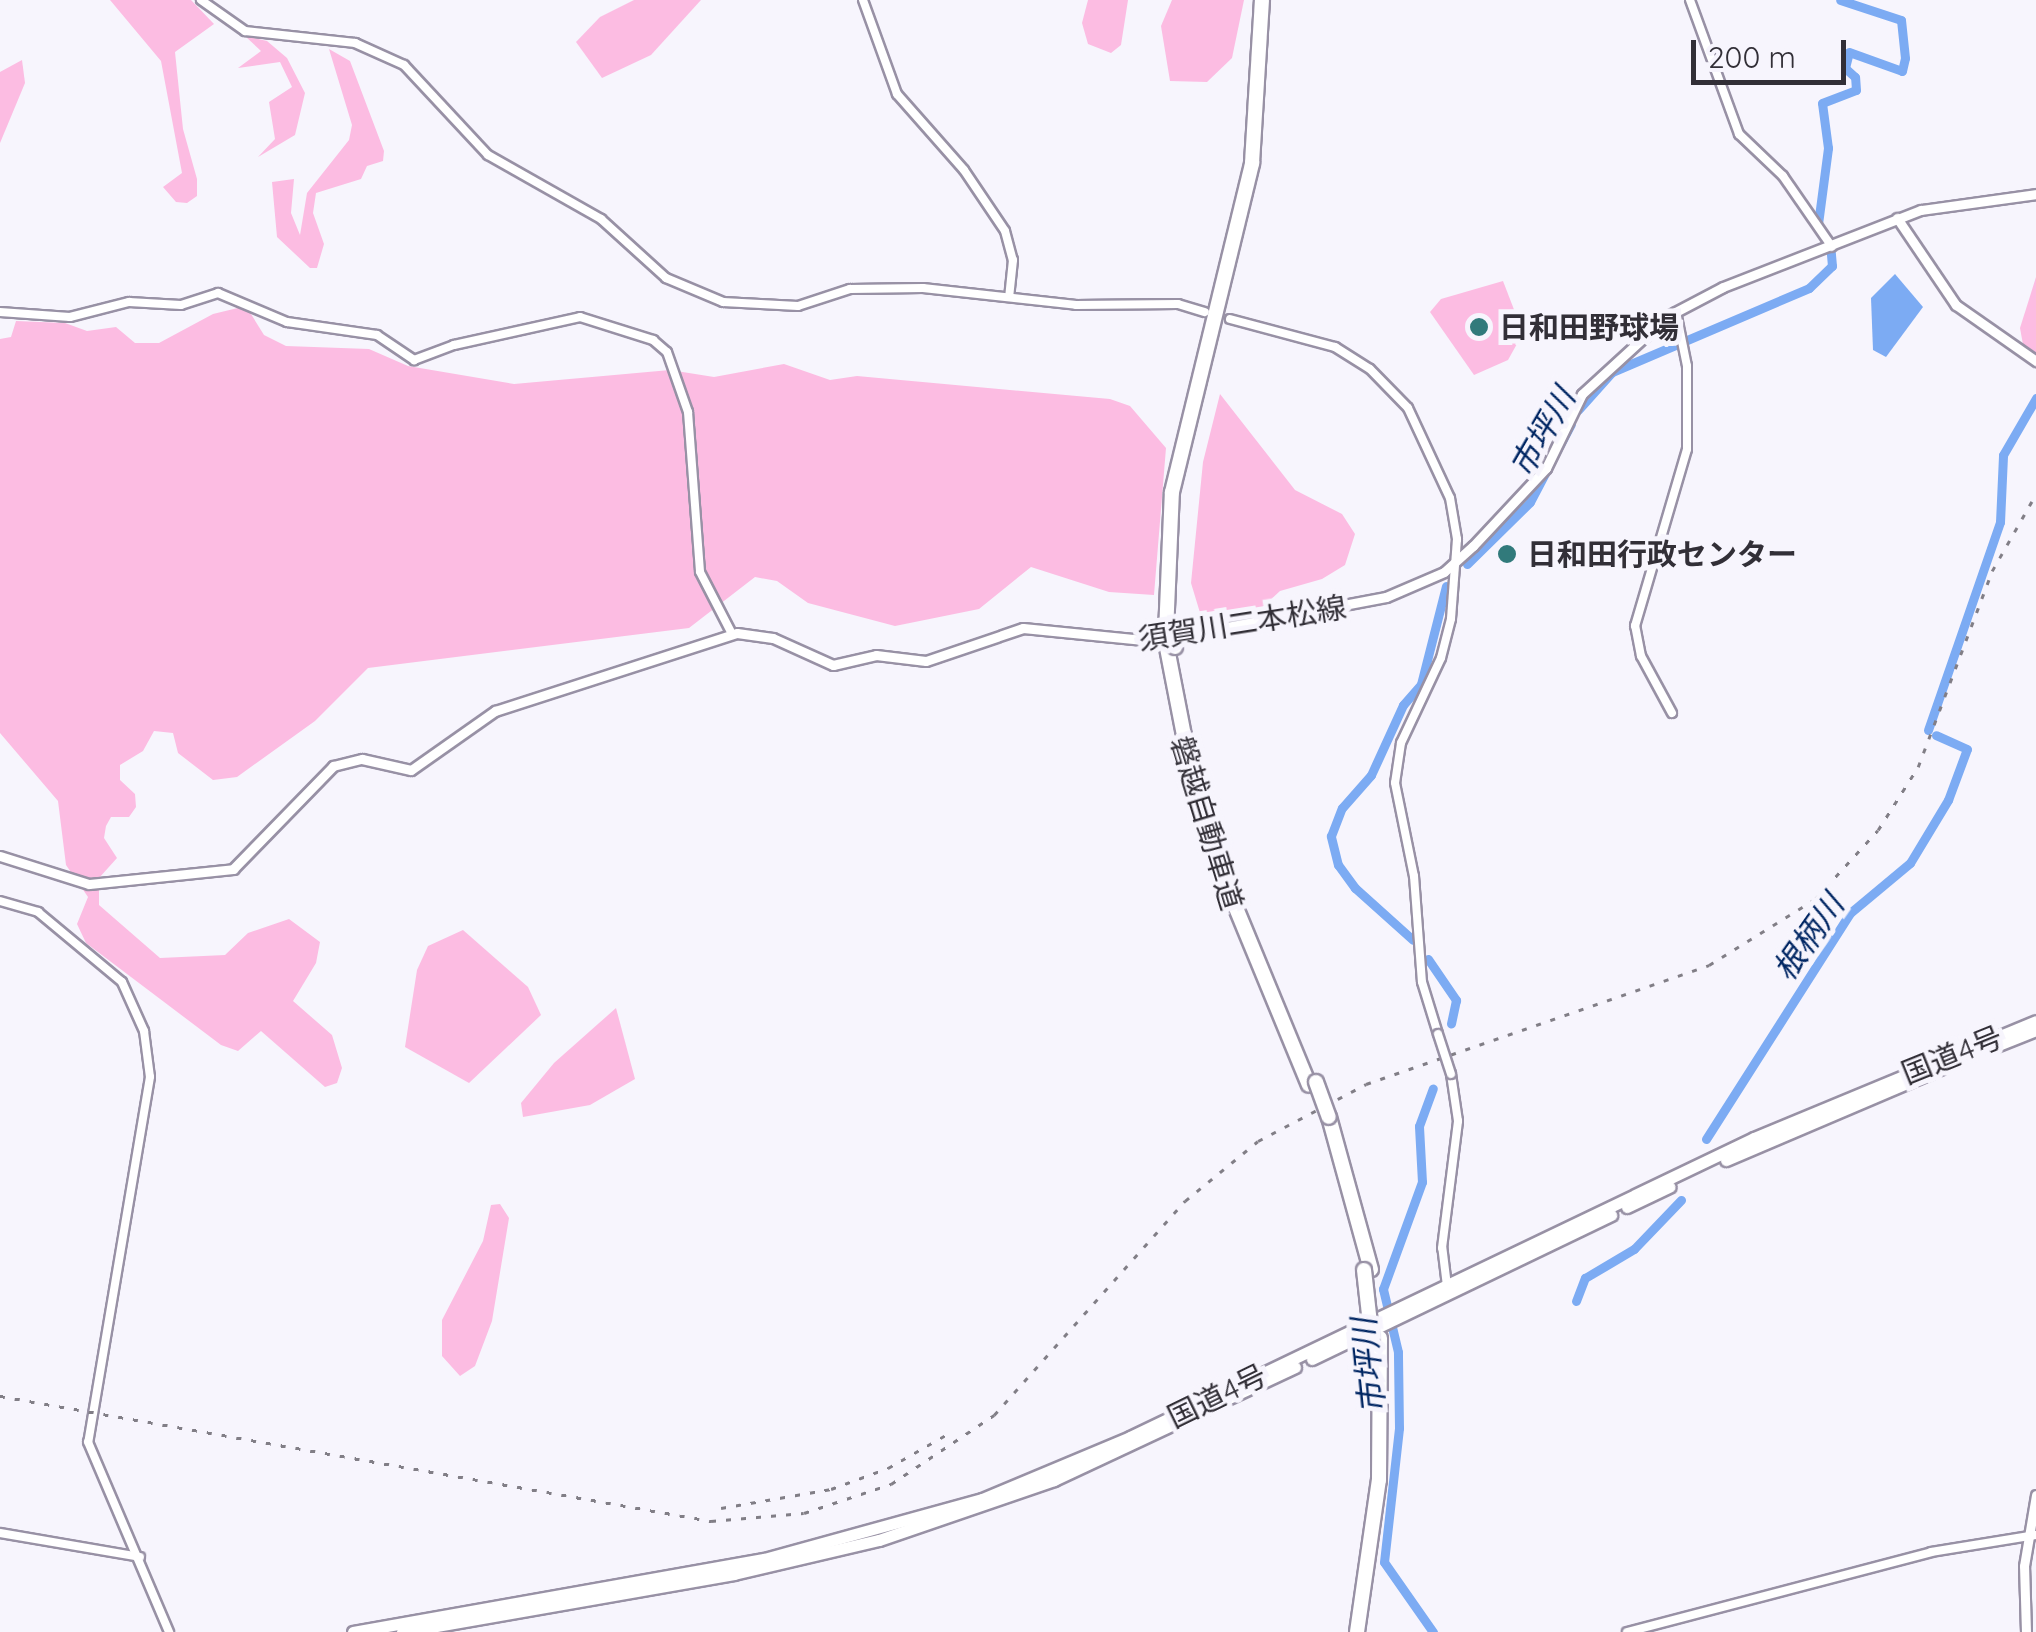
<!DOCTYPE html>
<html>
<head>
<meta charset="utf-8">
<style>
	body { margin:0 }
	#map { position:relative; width:2036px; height:1632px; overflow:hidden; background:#f7f5fd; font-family:Quicksand,"Noto Sans JP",sans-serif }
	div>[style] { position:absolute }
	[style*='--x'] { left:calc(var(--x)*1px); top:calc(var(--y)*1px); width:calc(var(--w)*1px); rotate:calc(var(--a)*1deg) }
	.green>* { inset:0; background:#fcbce2 }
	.water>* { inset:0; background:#7cabf3 }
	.river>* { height:9px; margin:-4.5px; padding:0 4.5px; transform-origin:4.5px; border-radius:4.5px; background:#7cabf3 }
	.roads { filter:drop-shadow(2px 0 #9891a5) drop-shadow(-2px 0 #9891a5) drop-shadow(0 2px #9891a5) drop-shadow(0 -2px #9891a5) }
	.tertiary>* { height:8px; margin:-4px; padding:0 4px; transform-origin:4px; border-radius:4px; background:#fff }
	.secondary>* { height:9px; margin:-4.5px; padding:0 4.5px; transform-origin:4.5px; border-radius:4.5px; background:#fff }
	.trunk>* { height:11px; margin:-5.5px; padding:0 5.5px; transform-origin:5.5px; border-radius:5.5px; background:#fff }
	.motorway>* { height:14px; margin:-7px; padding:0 7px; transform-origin:7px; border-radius:7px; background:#fff }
	.rail>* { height:2.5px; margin-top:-1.25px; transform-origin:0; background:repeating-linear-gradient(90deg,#817e86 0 5px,transparent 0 15px) }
	.bridges { filter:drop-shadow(2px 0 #9891a5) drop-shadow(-2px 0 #9891a5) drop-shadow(0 2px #9891a5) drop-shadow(0 -2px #9891a5) }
	.tertiary-bridge>* { height:8px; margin:-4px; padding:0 4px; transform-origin:4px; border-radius:4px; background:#fff }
	.motorway-bridge>* { height:14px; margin:-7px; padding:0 7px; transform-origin:7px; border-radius:7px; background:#fff }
	.dots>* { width:28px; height:28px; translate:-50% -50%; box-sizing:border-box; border:5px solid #f7f5fd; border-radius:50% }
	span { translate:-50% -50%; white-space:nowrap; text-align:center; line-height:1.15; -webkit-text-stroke:10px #f7f5fd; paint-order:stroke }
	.poi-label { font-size:30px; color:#322f37; font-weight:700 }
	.left { translate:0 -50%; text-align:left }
	.street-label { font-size:30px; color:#322f37 }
	.water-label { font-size:32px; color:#002663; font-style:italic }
	.scale { position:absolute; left:1691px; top:40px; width:155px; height:45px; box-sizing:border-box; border:5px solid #322f37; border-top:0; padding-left:12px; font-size:30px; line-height:35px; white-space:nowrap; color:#322f37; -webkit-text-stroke:8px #f7f5fd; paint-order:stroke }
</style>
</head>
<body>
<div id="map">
	<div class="green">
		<div style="clip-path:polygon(110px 0,191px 0,214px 24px,175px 52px,183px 129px,197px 179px,197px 196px,187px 203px,176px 202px,163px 187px,182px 173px,161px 61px)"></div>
		<div style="clip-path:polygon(634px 0,701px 0,651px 55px,602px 78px,576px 42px,600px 17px)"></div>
		<div style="clip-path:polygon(1088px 0,1128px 0,1121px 45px,1111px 53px,1088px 44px,1082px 23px)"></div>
		<div style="clip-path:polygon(1172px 0,1244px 0,1232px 58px,1207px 82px,1170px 81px,1161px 26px)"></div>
		<div style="clip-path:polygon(245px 36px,267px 41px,287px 58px,305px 93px,295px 135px,258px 157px,275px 139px,269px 102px,292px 87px,280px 62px,238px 68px,261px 51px)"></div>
		<div style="clip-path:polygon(329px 49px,350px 61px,384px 151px,383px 161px,367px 166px,361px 179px,316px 193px,313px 213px,324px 244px,317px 268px,310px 268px,277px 237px,272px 182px,294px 179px,291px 213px,300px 235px,307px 193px,349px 140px,352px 125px)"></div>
		<div style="clip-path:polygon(22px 60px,25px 83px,0 143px,0 72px)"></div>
		<div style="clip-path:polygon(2036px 277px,2036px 357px,2024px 350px,2020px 328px)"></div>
		<div style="clip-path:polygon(1503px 281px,1523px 333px,1508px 360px,1474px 375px,1430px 312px,1441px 299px)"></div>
		<div style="clip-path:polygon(246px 306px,264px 335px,286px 346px,369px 349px,408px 366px,514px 384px,670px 370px,714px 377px,784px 364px,830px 380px,857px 376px,1110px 399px,1130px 406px,1166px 448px,1154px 595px,1109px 592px,1031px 567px,979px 609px,895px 626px,808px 603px,777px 581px,755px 577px,689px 628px,368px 668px,315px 721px,237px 777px,213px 780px,178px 753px,173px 733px,154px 731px,143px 751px,120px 765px,120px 780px,135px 794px,136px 807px,129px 817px,111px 817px,106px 826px,104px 838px,117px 858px,99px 878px,99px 905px,160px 958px,225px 955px,248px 933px,289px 919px,320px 942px,316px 963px,293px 1001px,332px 1035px,342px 1068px,337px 1083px,325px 1087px,261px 1031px,238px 1051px,221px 1045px,86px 943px,77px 924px,88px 897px,66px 865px,58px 801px,0 733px,0 339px,11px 337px,16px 321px,65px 323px,87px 331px,116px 327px,135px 343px,159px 343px,213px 314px)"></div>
		<div style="clip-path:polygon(1220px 394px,1295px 490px,1342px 514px,1355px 534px,1345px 565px,1322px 579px,1280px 591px,1252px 617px,1204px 626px,1191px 583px,1203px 462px)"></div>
		<div style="clip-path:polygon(463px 930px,528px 987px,541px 1015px,469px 1083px,405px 1047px,417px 970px,428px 946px)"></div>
		<div style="clip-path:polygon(616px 1008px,635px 1079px,590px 1105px,523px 1117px,521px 1103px,554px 1063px)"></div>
		<div style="clip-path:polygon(500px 1204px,509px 1218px,492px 1321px,475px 1366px,460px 1376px,442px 1356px,442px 1320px,483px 1241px,491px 1205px)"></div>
	</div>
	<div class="water">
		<div style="clip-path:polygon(1895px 274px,1923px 307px,1886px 357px,1873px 350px,1871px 298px)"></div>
	</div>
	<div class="river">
		<div style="--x:1818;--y:224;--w:77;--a:-82.5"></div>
		<div style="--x:1828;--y:148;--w:45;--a:-97.6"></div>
		<div style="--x:1822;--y:103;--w:36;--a:-21"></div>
		<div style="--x:1856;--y:90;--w:13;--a:-94"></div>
		<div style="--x:1855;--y:77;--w:13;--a:-138"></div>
		<div style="--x:1845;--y:68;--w:16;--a:-76"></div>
		<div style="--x:1849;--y:52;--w:56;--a:19.7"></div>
		<div style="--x:1902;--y:71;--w:13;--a:-77"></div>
		<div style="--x:1905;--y:58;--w:38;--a:-96"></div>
		<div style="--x:1901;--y:20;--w:64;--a:-161.8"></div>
		<div style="--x:1578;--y:410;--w:51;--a:-48.2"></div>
		<div style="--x:1612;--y:372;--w:214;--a:-23.1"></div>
		<div style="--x:1809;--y:288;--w:32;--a:-44"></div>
		<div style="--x:1832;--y:266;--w:25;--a:-95"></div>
		<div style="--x:1467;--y:564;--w:88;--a:-44.5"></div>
		<div style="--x:1530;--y:502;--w:88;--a:-62.3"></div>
		<div style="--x:1928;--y:730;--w:220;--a:-70.9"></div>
		<div style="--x:2000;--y:522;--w:67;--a:-87.4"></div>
		<div style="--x:2003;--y:455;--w:66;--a:-59.9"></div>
		<div style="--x:1413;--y:940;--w:78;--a:-138.1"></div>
		<div style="--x:1355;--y:888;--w:29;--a:-126"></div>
		<div style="--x:1338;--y:865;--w:30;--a:-104"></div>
		<div style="--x:1331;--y:836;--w:30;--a:-69"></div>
		<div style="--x:1342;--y:808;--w:44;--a:-48.7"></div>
		<div style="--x:1371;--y:775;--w:77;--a:-65.4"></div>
		<div style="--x:1403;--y:705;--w:28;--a:-49"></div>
		<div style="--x:1421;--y:684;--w:101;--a:-75.7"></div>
		<div style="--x:1428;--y:959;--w:50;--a:55.7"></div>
		<div style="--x:1456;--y:1000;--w:24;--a:102"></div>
		<div style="--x:1706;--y:1139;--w:268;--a:-57.5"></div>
		<div style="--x:1850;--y:913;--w:78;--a:-39.8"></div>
		<div style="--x:1910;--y:863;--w:74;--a:-58.9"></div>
		<div style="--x:1948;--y:800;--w:54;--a:-69.6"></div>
		<div style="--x:1967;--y:749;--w:34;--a:-156"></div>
		<div style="--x:1576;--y:1301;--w:25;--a:-69"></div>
		<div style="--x:1585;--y:1278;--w:57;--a:-30.6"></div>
		<div style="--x:1634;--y:1249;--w:68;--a:-46.2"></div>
		<div style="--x:1433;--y:1632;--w:85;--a:-125"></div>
		<div style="--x:1384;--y:1562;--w:135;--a:-83.6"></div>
		<div style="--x:1399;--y:1428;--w:76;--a:-90.8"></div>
		<div style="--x:1398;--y:1352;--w:65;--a:-103.4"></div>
		<div style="--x:1383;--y:1289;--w:114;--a:-70"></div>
		<div style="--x:1422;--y:1182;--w:56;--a:-93.1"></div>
		<div style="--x:1419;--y:1126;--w:40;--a:-69.8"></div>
	</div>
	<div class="roads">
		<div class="tertiary">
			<div style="--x:201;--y:0;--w:54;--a:35.2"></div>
			<div style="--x:245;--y:31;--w:111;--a:6.2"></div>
			<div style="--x:355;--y:43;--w:54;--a:24.2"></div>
			<div style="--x:404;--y:65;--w:123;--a:47"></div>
			<div style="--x:488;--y:155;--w:130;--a:29.5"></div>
			<div style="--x:601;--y:219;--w:88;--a:42.2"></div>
			<div style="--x:666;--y:278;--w:62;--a:22.8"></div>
			<div style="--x:723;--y:302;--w:75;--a:3.1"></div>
			<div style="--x:798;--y:306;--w:55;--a:-18.1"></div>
			<div style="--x:850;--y:289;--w:73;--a:-0.8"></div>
			<div style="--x:923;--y:288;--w:154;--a:6.3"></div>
			<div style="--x:1076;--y:305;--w:102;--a:-0.6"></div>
			<div style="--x:1178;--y:304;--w:28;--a:17"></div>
			<div style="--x:863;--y:0;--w:100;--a:70.1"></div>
			<div style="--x:897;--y:94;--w:101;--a:48.6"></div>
			<div style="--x:964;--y:170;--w:73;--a:56.1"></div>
			<div style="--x:1005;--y:231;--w:30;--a:75"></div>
			<div style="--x:1013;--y:260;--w:37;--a:96"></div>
			<div style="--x:1690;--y:0;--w:143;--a:69.9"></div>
			<div style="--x:1739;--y:134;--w:61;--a:43.7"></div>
			<div style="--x:1783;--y:176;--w:86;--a:55.4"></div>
			<div style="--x:0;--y:312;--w:70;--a:4.1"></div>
			<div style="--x:70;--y:317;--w:61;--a:-14.3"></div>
			<div style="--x:129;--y:302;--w:52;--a:3.3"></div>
			<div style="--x:181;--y:305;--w:39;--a:-18"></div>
			<div style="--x:218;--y:293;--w:75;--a:22.8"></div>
			<div style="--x:287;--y:322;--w:91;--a:8.2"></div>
			<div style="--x:377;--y:335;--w:45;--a:34"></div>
			<div style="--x:414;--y:360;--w:43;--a:-20.6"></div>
			<div style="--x:454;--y:345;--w:129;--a:-12.5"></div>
			<div style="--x:580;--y:317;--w:77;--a:17.5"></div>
			<div style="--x:653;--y:340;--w:18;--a:41"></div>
			<div style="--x:667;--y:352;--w:64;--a:70.7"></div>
			<div style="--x:688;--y:412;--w:160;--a:85.7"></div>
			<div style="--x:700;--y:572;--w:70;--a:62.7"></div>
			<div style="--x:1230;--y:319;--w:109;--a:14.9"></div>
			<div style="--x:1335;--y:347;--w:41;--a:32.2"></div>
			<div style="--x:1370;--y:369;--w:54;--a:45.7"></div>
			<div style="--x:1408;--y:408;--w:99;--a:65"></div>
			<div style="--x:1450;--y:498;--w:42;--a:80.3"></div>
			<div style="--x:1457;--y:539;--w:80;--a:94.3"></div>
			<div style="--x:1451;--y:619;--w:40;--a:104.4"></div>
			<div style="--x:1441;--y:658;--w:94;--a:115.2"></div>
			<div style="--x:1401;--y:743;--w:40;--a:98.5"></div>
			<div style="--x:1395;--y:783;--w:95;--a:78.5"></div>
			<div style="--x:1414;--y:876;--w:106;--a:85.7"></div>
			<div style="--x:1422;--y:982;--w:54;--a:72.9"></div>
			<div style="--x:1672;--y:713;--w:65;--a:-118.5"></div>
			<div style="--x:1641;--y:656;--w:31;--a:-101"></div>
			<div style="--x:1635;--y:626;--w:184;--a:-73.6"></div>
			<div style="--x:1687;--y:449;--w:83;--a:-90"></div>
			<div style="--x:1687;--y:366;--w:55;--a:-101.5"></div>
			<div style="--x:0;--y:901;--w:40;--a:16"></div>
			<div style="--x:38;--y:912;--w:109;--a:39.8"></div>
			<div style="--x:122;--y:982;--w:54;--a:65.8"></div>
			<div style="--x:144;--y:1031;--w:46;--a:82.6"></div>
			<div style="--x:150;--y:1077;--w:370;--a:99.6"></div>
			<div style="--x:88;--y:1442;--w:207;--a:66.9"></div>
			<div style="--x:1447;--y:1286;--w:38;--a:-97"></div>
			<div style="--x:1442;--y:1248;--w:128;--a:-82.8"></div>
			<div style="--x:1458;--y:1121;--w:48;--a:-98.5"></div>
			<div style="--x:0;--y:1533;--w:142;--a:9.7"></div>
			<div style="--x:1627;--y:1632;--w:314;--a:-14.7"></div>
			<div style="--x:1931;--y:1552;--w:106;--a:-9.2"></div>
		</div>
		<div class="secondary">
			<div style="--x:1897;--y:218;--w:105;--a:55.9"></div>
			<div style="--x:1956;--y:305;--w:98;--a:35"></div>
			<div style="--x:0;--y:856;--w:93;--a:17.5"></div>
			<div style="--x:89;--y:884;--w:145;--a:-5.9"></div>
			<div style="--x:233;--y:869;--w:144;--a:-45.8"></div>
			<div style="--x:333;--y:766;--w:30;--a:-14"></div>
			<div style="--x:362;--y:759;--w:50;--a:12.7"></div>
			<div style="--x:411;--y:770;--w:103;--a:-35.1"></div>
			<div style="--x:495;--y:711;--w:254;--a:-17.9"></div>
			<div style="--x:737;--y:633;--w:36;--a:8"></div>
			<div style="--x:773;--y:638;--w:66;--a:24.2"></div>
			<div style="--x:833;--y:665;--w:44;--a:-13.1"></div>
			<div style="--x:876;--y:655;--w:50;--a:6.8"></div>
			<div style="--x:926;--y:661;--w:102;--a:-18.8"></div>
			<div style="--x:1023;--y:628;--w:131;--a:5.7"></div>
			<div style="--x:1153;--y:641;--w:237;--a:-10.7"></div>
			<div style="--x:1386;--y:597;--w:63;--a:-23.3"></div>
			<div style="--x:1444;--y:572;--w:39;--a:-42"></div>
			<div style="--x:1473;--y:546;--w:107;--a:-46.9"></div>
			<div style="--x:1546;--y:468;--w:82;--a:-64.1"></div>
			<div style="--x:1582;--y:394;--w:114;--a:-42.5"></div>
			<div style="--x:1666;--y:317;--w:64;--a:-27.8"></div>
			<div style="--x:1723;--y:287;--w:212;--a:-21.3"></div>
			<div style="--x:1921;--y:210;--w:116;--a:-7.9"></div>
			<div style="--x:2026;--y:1632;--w:66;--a:-91.7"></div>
			<div style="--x:2024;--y:1566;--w:72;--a:-80.4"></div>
		</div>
		<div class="trunk">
			<div style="--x:1998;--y:1045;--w:41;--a:-21.5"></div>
			<div style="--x:1726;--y:1160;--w:232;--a:-23.1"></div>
			<div style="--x:1627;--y:1207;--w:47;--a:-25.5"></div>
			<div style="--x:1312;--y:1359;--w:332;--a:-25.7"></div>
			<div style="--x:353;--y:1632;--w:417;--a:-10.1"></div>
			<div style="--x:764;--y:1559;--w:226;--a:-15.4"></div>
			<div style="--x:982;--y:1499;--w:160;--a:-22.7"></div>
			<div style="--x:1130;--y:1437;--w:692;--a:-25.6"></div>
			<div style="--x:1754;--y:1138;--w:305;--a:-22.5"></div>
			<div style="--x:402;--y:1632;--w:337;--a:-9.9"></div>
			<div style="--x:734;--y:1574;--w:149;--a:-13.2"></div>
			<div style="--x:879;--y:1540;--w:185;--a:-18.9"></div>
			<div style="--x:1054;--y:1480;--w:266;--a:-25.1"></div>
		</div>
		<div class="motorway">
			<div style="--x:1166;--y:633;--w:141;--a:-87.6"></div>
			<div style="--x:1172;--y:492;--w:339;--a:-76.3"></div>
			<div style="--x:1252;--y:163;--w:163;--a:-86.5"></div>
			<div style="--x:1167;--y:648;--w:178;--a:79"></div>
			<div style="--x:1201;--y:823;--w:283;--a:67.6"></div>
			<div style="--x:1329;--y:1117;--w:158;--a:74.6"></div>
			<div style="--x:1357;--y:1632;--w:154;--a:-81.8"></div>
			<div style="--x:1379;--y:1480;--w:142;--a:-89.6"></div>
		</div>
	</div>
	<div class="rail">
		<div style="--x:0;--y:1396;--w:722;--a:9.97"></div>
		<div style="--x:711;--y:1521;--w:93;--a:-4.9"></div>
		<div style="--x:804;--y:1513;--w:92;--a:-18.4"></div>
		<div style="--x:891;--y:1484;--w:124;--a:-33.8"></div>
		<div style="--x:994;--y:1415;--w:287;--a:-48.3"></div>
		<div style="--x:1185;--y:1201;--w:94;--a:-39.4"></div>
		<div style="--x:1258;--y:1141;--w:122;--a:-27.8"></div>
		<div style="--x:1366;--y:1084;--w:363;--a:-19.1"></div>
		<div style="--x:1709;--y:965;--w:125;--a:-31.9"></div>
		<div style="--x:1815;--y:899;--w:93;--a:-47.6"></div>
		<div style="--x:1878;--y:830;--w:75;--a:-57.6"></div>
		<div style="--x:1918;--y:767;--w:210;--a:-69.3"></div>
		<div style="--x:1992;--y:571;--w:89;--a:-60.3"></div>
		<div style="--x:721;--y:1508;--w:112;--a:-9.8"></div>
		<div style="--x:831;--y:1489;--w:61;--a:-20.2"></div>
		<div style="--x:888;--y:1468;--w:73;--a:-29.7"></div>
	</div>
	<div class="bridges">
		<div class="tertiary-bridge">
			<div style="--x:1438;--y:1034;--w:42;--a:72"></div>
		</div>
		<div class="motorway-bridge">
			<div style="--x:1174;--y:632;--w:15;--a:86"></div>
			<div style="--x:1316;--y:1082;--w:37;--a:70"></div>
			<div style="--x:1364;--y:1270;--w:71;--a:83.6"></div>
		</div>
	</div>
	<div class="dots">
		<div style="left:1479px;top:327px;background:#317a7b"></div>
		<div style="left:1507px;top:554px;background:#317a7b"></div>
	</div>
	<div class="poi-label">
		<span class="left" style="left:1499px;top:327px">日和田野球場</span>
		<span class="left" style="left:1527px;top:554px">日和田行政センター</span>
	</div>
	<div class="street-label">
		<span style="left:1242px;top:623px;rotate:-9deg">須賀川二本松線</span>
		<span style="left:1207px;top:823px;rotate:73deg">磐越自動車道</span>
		<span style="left:1952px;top:1055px;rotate:-22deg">国道4号</span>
		<span style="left:1217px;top:1396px;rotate:-26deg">国道4号</span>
	</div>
	<div class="water-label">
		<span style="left:1542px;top:432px;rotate:-60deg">市坪川</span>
		<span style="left:1808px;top:937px;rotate:-55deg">根柄川</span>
		<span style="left:1368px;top:1366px;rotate:-96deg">市坪川</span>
	</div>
	<div class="scale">200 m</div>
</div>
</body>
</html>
